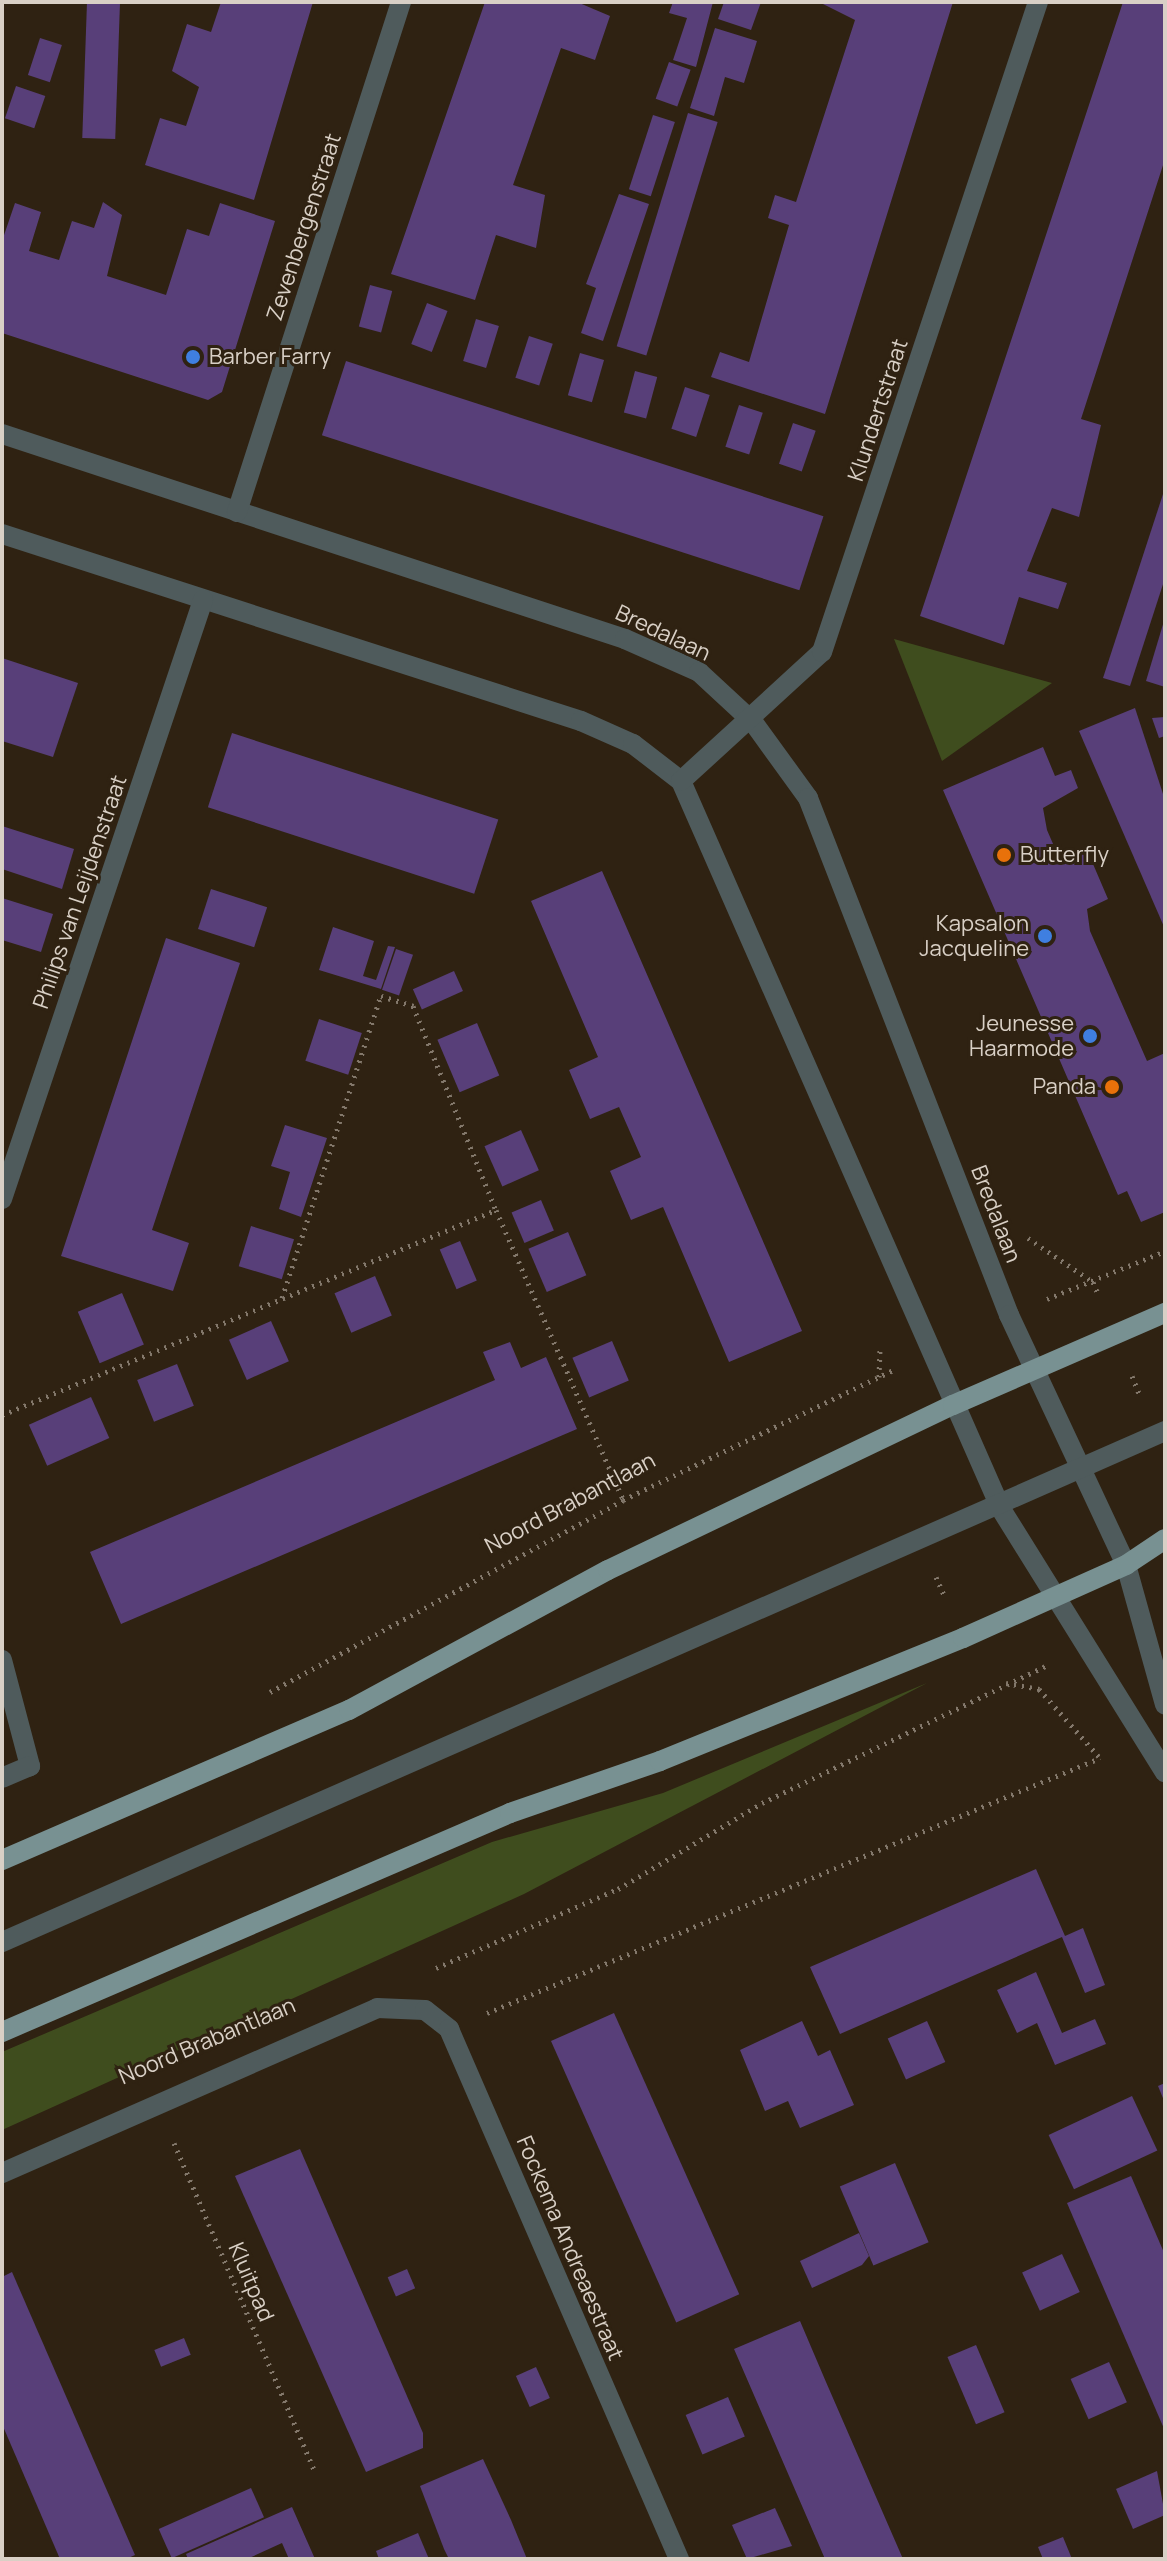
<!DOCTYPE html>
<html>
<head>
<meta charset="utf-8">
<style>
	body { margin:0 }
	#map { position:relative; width:1167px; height:2561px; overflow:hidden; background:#2f2212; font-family:Manrope,sans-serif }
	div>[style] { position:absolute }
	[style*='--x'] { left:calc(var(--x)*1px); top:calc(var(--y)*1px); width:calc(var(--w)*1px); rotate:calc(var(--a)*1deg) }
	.green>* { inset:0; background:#3f4d1e }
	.building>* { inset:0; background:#583f79; transform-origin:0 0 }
	.path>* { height:5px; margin-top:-2.5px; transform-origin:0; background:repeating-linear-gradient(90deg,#83786b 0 2px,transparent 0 8px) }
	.minor>* { height:20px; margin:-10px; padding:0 10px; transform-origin:10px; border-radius:10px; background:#4f5b5c }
	.major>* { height:20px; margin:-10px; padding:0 10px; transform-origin:10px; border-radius:10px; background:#789192 }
	.dots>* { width:22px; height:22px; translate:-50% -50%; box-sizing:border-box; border:4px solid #2f2212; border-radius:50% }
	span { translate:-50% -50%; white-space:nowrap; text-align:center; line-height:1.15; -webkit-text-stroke:6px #2f2212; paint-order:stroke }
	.street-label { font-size:22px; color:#d9d0c6 }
	.poi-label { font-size:22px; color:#d9d0c6 }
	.left { translate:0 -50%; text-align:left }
	.right { translate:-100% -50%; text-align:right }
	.frame { position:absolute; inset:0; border:4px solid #d9d0c6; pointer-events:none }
</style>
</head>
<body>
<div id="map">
	<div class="green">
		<div style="clip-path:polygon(894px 639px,1052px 683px,942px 761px)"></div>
		<div style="clip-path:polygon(927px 1683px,524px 1894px,2px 2130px,2px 2052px,492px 1842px,663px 1793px)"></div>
	</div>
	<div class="building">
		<div style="left:87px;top:2px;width:33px;height:136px;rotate:2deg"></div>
		<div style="clip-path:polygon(221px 2px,313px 2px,254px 200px,145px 165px,160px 118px,186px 126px,199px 87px,172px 71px,187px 24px,211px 32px)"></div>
		<div style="clip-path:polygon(485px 2px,577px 2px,610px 16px,595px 60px,561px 48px,513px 185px,545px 195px,536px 248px,496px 235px,475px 300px,391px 274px)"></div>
		<div style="clip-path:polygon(673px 2px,713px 2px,696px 67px,673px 60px,687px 18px,669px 13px)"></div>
		<div style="clip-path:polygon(724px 2px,761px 2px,751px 30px,718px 19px)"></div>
		<div style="clip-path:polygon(819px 2px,953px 2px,825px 414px,711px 377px,720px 352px,749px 362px,789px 225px,768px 218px,775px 195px,796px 202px,855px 20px)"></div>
		<div style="clip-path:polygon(1123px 2px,1165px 2px,1165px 159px,1081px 419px,1101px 425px,1079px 517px,1052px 508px,1027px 571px,1067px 583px,1058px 609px,1019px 597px,1004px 645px,920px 616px)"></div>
		<div style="clip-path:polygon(715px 28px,757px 41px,744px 83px,725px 77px,714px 116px,690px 108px)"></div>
		<div style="left:40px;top:38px;width:23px;height:39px;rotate:18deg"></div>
		<div style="left:669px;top:62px;width:23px;height:39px;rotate:20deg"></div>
		<div style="left:16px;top:86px;width:31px;height:34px;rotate:19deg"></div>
		<div style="left:688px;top:113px;width:31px;height:244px;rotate:17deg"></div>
		<div style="left:653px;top:115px;width:23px;height:78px;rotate:18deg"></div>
		<div style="clip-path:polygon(619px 194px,649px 204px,603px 341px,581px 333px,596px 288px,586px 284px)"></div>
		<div style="clip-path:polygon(103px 202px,122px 215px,107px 276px,166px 295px,187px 229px,209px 236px,220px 203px,275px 221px,222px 392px,208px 400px,2px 333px,2px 241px,15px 203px,41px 212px,29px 251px,59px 260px,72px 221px,94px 228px)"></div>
		<div style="left:370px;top:285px;width:23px;height:43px;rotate:15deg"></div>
		<div style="left:427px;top:303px;width:22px;height:44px;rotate:21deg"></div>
		<div style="left:476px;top:319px;width:24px;height:44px;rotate:17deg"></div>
		<div style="left:529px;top:336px;width:25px;height:44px;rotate:18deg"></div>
		<div style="left:580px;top:353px;width:25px;height:44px;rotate:16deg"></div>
		<div style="left:346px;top:361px;width:502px;height:78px;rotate:18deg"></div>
		<div style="left:635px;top:371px;width:23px;height:43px;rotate:15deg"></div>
		<div style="left:685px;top:387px;width:26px;height:44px;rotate:18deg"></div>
		<div style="left:739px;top:405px;width:25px;height:44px;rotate:18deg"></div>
		<div style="left:793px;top:423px;width:24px;height:43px;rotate:19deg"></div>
		<div style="clip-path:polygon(1165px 488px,1165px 578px,1130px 686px,1103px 678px)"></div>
		<div style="clip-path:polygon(1164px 621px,1165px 622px,1165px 687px,1146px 681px)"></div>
		<div style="clip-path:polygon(2px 658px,78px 683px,53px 757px,2px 741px)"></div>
		<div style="clip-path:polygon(1135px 708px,1165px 800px,1165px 929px,1079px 731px)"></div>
		<div style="clip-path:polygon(1165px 717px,1165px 736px,1159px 738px,1152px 718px)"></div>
		<div style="left:232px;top:733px;width:280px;height:78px;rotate:18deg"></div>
		<div style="clip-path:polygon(1043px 747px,1055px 776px,1071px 770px,1078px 788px,1043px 808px,1047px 830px,1060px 860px,1087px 850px,1108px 899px,1087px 909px,1090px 931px,1147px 1061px,1165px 1053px,1165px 1212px,1141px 1222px,1127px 1191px,1118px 1195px,943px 790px)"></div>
		<div style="clip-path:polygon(2px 826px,74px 849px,62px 889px,2px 869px)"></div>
		<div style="clip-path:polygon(602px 871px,802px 1331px,729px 1362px,663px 1207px,631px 1220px,610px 1171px,641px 1157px,619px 1107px,590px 1119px,569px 1070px,598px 1057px,531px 901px)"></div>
		<div style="left:211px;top:889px;width:59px;height:42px;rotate:18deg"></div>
		<div style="clip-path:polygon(2px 898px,53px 914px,41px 952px,2px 940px)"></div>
		<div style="clip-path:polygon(333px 927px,374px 941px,363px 976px,376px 980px,388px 946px,395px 947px,381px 989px,319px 970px)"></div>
		<div style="clip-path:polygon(166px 938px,240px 963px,152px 1230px,189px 1243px,173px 1291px,61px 1256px)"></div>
		<div style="left:396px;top:949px;width:18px;height:43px;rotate:19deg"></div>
		<div style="left:454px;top:971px;width:22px;height:45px;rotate:66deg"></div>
		<div style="left:319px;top:1019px;width:45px;height:44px;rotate:18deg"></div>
		<div style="left:477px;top:1023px;width:57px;height:43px;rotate:67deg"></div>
		<div style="clip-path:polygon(285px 1125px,327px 1138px,301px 1217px,279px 1209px,290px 1172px,271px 1166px)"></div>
		<div style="left:521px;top:1130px;width:44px;height:40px;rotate:66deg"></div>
		<div style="left:541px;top:1200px;width:33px;height:32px;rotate:67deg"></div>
		<div style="left:251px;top:1226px;width:45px;height:42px;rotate:17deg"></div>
		<div style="left:568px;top:1232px;width:47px;height:43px;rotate:67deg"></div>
		<div style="left:460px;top:1241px;width:43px;height:22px;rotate:67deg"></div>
		<div style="left:375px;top:1276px;width:43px;height:44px;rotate:67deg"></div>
		<div style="left:122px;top:1293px;width:56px;height:48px;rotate:67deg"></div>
		<div style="left:271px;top:1321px;width:44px;height:46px;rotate:66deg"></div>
		<div style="left:612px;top:1341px;width:43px;height:43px;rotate:67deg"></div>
		<div style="clip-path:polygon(510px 1342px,521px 1368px,546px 1357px,577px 1429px,121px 1624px,90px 1552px,495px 1380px,483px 1352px)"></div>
		<div style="left:177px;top:1364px;width:45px;height:43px;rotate:68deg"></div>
		<div style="left:91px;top:1397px;width:45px;height:68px;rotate:66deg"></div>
		<div style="clip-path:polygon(1036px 1869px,1065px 1936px,1083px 1928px,1105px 1985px,1085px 1993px,1062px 1937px,840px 2034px,810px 1967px)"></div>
		<div style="clip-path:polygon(1036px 1972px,1062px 2033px,1095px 2019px,1106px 2044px,1055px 2065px,1037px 2023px,1017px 2033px,997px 1990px)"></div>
		<div style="left:614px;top:2013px;width:308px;height:69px;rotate:66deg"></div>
		<div style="clip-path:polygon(802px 2021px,818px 2056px,830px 2050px,854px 2105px,800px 2128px,788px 2101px,765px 2111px,740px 2050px)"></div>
		<div style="left:927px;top:2021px;width:45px;height:43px;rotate:66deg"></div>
		<div style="clip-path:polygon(1165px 2083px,1165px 2103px,1158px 2086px)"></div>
		<div style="left:1132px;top:2096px;width:60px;height:92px;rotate:65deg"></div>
		<div style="clip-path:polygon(300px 2149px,423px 2433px,423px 2448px,366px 2472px,235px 2176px)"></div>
		<div style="left:895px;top:2163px;width:86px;height:60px;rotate:67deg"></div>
		<div style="clip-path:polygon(1131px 2176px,1165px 2255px,1165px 2431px,1067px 2203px)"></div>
		<div style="clip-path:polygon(859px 2233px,869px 2256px,862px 2265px,812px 2288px,800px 2261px)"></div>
		<div style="left:1062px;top:2254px;width:42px;height:44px;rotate:65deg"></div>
		<div style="left:407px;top:2269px;width:21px;height:21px;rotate:67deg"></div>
		<div style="clip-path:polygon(12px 2272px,135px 2555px,126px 2559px,60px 2559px,2px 2424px,2px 2277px)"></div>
		<div style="clip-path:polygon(800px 2321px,826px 2382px,903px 2559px,825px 2559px,734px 2349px)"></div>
		<div style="left:184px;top:2338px;width:18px;height:32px;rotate:68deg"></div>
		<div style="left:976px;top:2345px;width:73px;height:31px;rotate:67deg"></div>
		<div style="left:1109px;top:2362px;width:44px;height:42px;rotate:66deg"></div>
		<div style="left:536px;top:2367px;width:34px;height:22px;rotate:66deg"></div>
		<div style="left:728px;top:2397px;width:43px;height:46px;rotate:67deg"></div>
		<div style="clip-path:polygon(483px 2459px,511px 2520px,527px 2559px,449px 2559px,444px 2549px,420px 2486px)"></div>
		<div style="clip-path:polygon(1157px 2471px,1165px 2515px,1133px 2529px,1116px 2489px)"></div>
		<div style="left:251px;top:2488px;width:32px;height:101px;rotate:66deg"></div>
		<div style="clip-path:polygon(292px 2507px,315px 2559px,289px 2559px,282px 2543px,247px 2559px,188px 2559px,186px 2554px)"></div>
		<div style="clip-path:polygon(775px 2508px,792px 2546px,747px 2559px,732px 2525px)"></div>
		<div style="clip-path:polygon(418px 2533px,429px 2559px,379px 2559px,376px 2551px)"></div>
		<div style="clip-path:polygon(1063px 2537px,1072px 2559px,1043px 2559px,1038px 2547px)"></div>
	</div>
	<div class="path">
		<div style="--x:1028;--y:1238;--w:78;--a:34.1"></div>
		<div style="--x:1093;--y:1282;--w:15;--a:67"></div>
		<div style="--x:282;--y:1298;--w:318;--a:-71.9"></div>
		<div style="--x:381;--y:996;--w:34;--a:17"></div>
		<div style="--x:413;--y:1006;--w:220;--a:67.9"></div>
		<div style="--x:1047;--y:1299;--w:127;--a:-22.1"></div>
		<div style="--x:1132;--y:1376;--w:22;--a:68"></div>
		<div style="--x:879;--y:1377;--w:29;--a:-88"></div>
		<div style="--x:2;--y:1415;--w:535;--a:-22.54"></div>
		<div style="--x:496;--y:1210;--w:317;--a:66.3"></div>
		<div style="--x:936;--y:1577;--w:22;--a:66"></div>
		<div style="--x:1006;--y:1683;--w:34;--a:10"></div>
		<div style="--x:1039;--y:1689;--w:92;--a:48.5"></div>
		<div style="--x:270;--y:1692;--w:402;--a:-28.5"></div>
		<div style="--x:623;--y:1500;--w:300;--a:-25.7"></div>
		<div style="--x:436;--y:1968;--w:198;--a:-23.5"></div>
		<div style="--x:618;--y:1889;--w:168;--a:-30.8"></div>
		<div style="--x:762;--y:1803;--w:315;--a:-25.8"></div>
		<div style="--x:487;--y:2013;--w:664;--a:-22.59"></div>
		<div style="--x:174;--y:2143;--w:358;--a:66.8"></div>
	</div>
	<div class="minor">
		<div style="--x:2;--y:434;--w:656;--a:18.21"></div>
		<div style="--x:625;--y:639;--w:81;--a:24"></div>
		<div style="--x:699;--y:672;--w:74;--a:42.8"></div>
		<div style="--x:753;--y:722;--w:94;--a:54.1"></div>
		<div style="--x:808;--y:798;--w:555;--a:68.75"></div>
		<div style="--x:1009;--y:1315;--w:276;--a:64.9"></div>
		<div style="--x:1126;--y:1565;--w:145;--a:74.4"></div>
		<div style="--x:237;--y:512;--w:536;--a:-72.17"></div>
		<div style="--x:2;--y:534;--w:608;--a:17.9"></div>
		<div style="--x:581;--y:721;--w:57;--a:23.9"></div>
		<div style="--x:633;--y:744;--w:61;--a:37.6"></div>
		<div style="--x:681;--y:781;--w:795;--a:66.27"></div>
		<div style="--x:1001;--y:1509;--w:310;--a:58.1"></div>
		<div style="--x:681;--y:781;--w:191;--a:-42.5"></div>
		<div style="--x:822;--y:652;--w:685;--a:-71.62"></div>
		<div style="--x:2;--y:1199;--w:632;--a:-71.45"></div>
		<div style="--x:2;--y:1660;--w:110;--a:75.2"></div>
		<div style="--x:30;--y:1766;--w:30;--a:157"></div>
		<div style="--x:2;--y:1942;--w:1270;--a:-23.72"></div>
		<div style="--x:2;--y:2173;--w:410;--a:-23.7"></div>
		<div style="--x:377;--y:2008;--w:48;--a:2.4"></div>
		<div style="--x:425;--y:2010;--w:31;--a:38"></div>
		<div style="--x:449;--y:2029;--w:578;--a:66.54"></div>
	</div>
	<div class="major">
		<div style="--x:2;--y:1860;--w:378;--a:-23.4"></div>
		<div style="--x:349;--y:1710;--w:294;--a:-28.4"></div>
		<div style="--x:608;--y:1570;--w:382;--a:-25.6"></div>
		<div style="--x:953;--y:1405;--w:231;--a:-23.5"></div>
		<div style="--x:2;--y:2032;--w:553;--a:-23.32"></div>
		<div style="--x:510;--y:1813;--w:159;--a:-19.1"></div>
		<div style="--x:660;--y:1761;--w:327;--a:-22.1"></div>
		<div style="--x:963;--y:1638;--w:179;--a:-24.1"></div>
		<div style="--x:1126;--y:1565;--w:47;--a:-33.7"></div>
	</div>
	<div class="dots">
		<div style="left:193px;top:357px;background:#3f7fe0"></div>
		<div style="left:1004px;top:855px;background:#e8710a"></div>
		<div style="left:1045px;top:936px;background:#3f7fe0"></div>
		<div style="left:1090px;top:1036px;background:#3f7fe0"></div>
		<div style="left:1112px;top:1087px;background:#e8710a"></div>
	</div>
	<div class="street-label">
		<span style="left:304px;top:227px;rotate:-72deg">Zevenbergenstraat</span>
		<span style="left:878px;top:410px;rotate:-72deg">Klundertstraat</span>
		<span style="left:663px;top:633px;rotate:25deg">Bredalaan</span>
		<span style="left:80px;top:892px;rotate:-71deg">Philips van Leijdenstraat</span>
		<span style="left:996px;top:1214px;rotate:69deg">Bredalaan</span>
		<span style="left:570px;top:1503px;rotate:-28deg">Noord Brabantlaan</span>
		<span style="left:207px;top:2041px;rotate:-23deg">Noord Brabantlaan</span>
		<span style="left:570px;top:2248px;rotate:67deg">Fockema Andreaestraat</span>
		<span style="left:251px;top:2282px;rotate:67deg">Kluitpad</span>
	</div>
	<div class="poi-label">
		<span class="left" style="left:209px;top:357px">Barber Farry</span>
		<span class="left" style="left:1020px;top:855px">Butterfly</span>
		<span class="right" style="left:1029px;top:936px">Kapsalon<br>Jacqueline</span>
		<span class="right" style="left:1074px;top:1036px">Jeunesse<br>Haarmode</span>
		<span class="right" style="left:1096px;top:1087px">Panda</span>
	</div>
	<div class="frame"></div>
</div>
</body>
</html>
